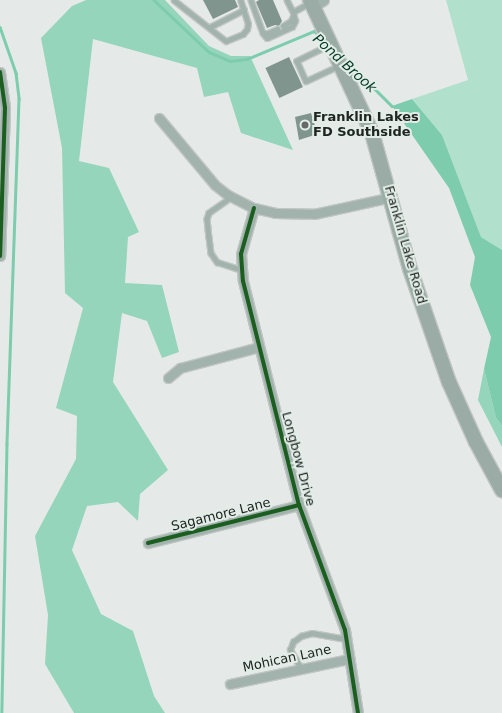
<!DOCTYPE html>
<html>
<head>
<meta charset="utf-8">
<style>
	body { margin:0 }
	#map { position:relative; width:502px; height:713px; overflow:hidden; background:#e5eae8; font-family:"DejaVu Sans",sans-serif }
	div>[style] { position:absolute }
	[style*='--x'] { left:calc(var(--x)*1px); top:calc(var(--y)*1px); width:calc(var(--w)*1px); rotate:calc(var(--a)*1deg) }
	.green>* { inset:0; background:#b1e0cc }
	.forest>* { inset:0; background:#95d5bc }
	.water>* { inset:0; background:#7dccae }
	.stream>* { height:2.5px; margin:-1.25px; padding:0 1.25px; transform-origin:1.25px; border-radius:1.25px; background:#7dccae }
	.building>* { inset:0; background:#80958e; transform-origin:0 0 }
	.roads { filter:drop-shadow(1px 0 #c2c6c4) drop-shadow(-1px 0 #c2c6c4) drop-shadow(0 1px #c2c6c4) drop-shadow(0 -1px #c2c6c4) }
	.service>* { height:4.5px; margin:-2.25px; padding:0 2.25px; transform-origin:2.25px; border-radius:2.25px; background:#a1b3ac }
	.minor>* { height:9px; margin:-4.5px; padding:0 4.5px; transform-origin:4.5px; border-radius:4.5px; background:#a1b3ac }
	.primary>* { height:14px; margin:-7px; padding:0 7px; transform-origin:7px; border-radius:7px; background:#9aaca5 }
	.cycleway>* { height:4px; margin:-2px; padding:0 2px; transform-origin:2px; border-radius:2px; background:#1b5e20 }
	.dots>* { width:11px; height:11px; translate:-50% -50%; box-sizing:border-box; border:2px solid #e2ede8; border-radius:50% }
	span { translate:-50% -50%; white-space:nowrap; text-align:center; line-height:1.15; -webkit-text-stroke:4px #e2ede8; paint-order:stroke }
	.poi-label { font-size:13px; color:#202422; font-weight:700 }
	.left { translate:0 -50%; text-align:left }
	.street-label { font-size:13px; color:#202422 }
	.water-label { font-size:14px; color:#063928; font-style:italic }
</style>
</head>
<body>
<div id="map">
	<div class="green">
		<div style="clip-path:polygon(446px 0,502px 0,502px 250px,481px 237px,442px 135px,412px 99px,468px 80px)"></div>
	</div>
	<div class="forest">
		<div style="clip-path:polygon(86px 0,165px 0,209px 46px,231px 56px,250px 56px,293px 150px,241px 133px,228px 92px,204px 97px,197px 68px,93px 39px,79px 161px,109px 168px,139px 232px,128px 237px,125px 283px,162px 285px,179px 352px,162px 358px,147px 321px,122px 313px,113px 382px,168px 470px,140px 494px,138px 521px,118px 502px,87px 506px,72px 550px,101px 614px,133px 631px,154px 696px,165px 713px,74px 713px,45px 664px,48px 615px,35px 536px,76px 459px,77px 416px,56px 408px,83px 308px,65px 293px,62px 148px,41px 38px,72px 6px)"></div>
		<div style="clip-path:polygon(484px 369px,496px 418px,502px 426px,502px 447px,478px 400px)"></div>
	</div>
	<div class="water">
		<div style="clip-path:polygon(412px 99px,442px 135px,481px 237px,502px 250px,502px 426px,496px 418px,484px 369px,491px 337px,470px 285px,475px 257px,449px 188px,392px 106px)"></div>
	</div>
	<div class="stream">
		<div style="--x:154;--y:0;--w:76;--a:43.4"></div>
		<div style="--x:209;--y:52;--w:23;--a:23"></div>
		<div style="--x:230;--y:61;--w:17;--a:-7"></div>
		<div style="--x:247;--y:59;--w:73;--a:-22.7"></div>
		<div style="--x:314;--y:31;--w:8;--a:40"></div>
		<div style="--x:0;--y:27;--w:49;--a:70.8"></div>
		<div style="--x:16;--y:73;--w:26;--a:83"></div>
		<div style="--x:19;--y:99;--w:345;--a:92"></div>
		<div style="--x:7;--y:444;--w:269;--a:91.1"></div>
		<div style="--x:344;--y:58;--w:68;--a:45"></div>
	</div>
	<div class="building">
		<div style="clip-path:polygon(203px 0,235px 0,238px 7px,213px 19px)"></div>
		<div style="clip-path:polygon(259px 0,273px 0,282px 21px,279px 26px,275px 25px,267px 28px,256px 2px)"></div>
		<div style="left:289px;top:57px;width:33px;height:26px;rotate:65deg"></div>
		<div style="clip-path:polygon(311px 113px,316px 129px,321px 128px,324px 132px,299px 140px,295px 117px)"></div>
	</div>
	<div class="roads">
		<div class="service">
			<div style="--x:174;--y:0;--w:66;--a:38.3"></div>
			<div style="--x:226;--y:41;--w:18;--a:-22"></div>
			<div style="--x:243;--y:34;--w:6;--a:-51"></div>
			<div style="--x:247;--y:29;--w:5;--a:-79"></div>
			<div style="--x:248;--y:24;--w:25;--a:-108"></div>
			<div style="--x:251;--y:0;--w:35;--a:70"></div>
			<div style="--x:263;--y:33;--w:6;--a:51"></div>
			<div style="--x:267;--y:38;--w:27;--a:-24"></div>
			<div style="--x:292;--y:27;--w:7;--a:-63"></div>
			<div style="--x:295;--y:21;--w:9;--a:-103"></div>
			<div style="--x:287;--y:0;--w:13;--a:63"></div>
			<div style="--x:293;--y:12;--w:18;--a:-29"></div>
			<div style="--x:283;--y:26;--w:9;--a:-32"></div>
			<div style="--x:291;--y:21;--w:5;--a:-68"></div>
			<div style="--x:210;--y:27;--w:38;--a:-27"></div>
			<div style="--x:263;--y:33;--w:5;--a:0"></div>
			<div style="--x:268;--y:33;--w:10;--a:-24"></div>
			<div style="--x:330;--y:45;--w:37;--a:154"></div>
			<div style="--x:297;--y:61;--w:22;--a:66"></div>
			<div style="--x:306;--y:81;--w:38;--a:-25"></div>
			<div style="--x:232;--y:197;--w:28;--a:145"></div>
			<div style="--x:209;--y:213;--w:6;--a:108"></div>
			<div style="--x:207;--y:219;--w:18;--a:84"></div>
			<div style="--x:209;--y:237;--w:16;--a:83"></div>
			<div style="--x:211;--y:253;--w:11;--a:56"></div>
			<div style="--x:217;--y:262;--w:26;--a:18"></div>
			<div style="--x:301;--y:669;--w:22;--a:-120"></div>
			<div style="--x:290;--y:650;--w:9;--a:-69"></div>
			<div style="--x:293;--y:642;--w:10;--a:-37"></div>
			<div style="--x:301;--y:636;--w:11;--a:-15"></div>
			<div style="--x:312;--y:633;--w:36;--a:10"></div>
		</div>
		<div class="minor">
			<div style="--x:313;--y:7;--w:13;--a:-32"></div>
			<div style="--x:0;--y:72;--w:36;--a:82"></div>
			<div style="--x:5;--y:108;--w:148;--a:91.9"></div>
			<div style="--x:159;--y:118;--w:87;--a:50.1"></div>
			<div style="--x:215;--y:185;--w:16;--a:38"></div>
			<div style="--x:228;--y:195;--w:29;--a:27"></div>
			<div style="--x:254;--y:208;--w:22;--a:13"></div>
			<div style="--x:275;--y:213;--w:39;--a:1"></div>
			<div style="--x:314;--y:214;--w:79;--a:-12.4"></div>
			<div style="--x:254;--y:208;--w:48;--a:105.8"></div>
			<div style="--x:241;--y:254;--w:27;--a:86"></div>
			<div style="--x:243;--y:281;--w:231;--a:76"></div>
			<div style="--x:299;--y:505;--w:133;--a:69.8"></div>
			<div style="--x:345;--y:630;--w:84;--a:81.1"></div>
			<div style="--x:168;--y:378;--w:16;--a:-40"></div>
			<div style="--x:180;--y:368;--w:82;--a:-14.9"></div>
			<div style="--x:148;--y:543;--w:156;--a:-14.1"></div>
			<div style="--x:230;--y:684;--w:122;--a:-11.9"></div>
		</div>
		<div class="primary">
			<div style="--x:310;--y:0;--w:147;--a:65"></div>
			<div style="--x:372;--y:133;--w:141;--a:74.4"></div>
			<div style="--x:410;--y:269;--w:120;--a:71"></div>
			<div style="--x:449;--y:382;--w:66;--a:65.8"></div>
			<div style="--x:476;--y:442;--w:55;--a:61.6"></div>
		</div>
	</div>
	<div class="cycleway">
		<div style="--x:0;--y:72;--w:36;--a:82"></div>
		<div style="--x:5;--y:108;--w:148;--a:91.9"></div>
		<div style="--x:254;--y:208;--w:48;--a:105.8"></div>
		<div style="--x:241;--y:254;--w:27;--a:86"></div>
		<div style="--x:243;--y:281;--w:231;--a:76"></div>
		<div style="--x:299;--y:505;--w:133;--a:69.8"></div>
		<div style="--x:345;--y:630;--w:84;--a:81.1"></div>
		<div style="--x:148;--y:543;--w:156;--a:-14.1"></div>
	</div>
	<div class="dots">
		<div style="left:305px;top:125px;background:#656967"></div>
	</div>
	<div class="poi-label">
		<span class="left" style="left:313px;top:125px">Franklin Lakes<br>FD Southside</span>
	</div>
	<div class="street-label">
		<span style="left:405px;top:245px;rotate:74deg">Franklin Lake Road</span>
		<span style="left:298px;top:459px;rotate:75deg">Longbow Drive</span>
		<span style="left:221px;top:515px;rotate:-14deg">Sagamore Lane</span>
		<span style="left:287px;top:659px;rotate:-12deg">Mohican Lane</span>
	</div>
	<div class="water-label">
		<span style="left:345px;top:63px;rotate:42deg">Pond Brook</span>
	</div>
</div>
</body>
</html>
